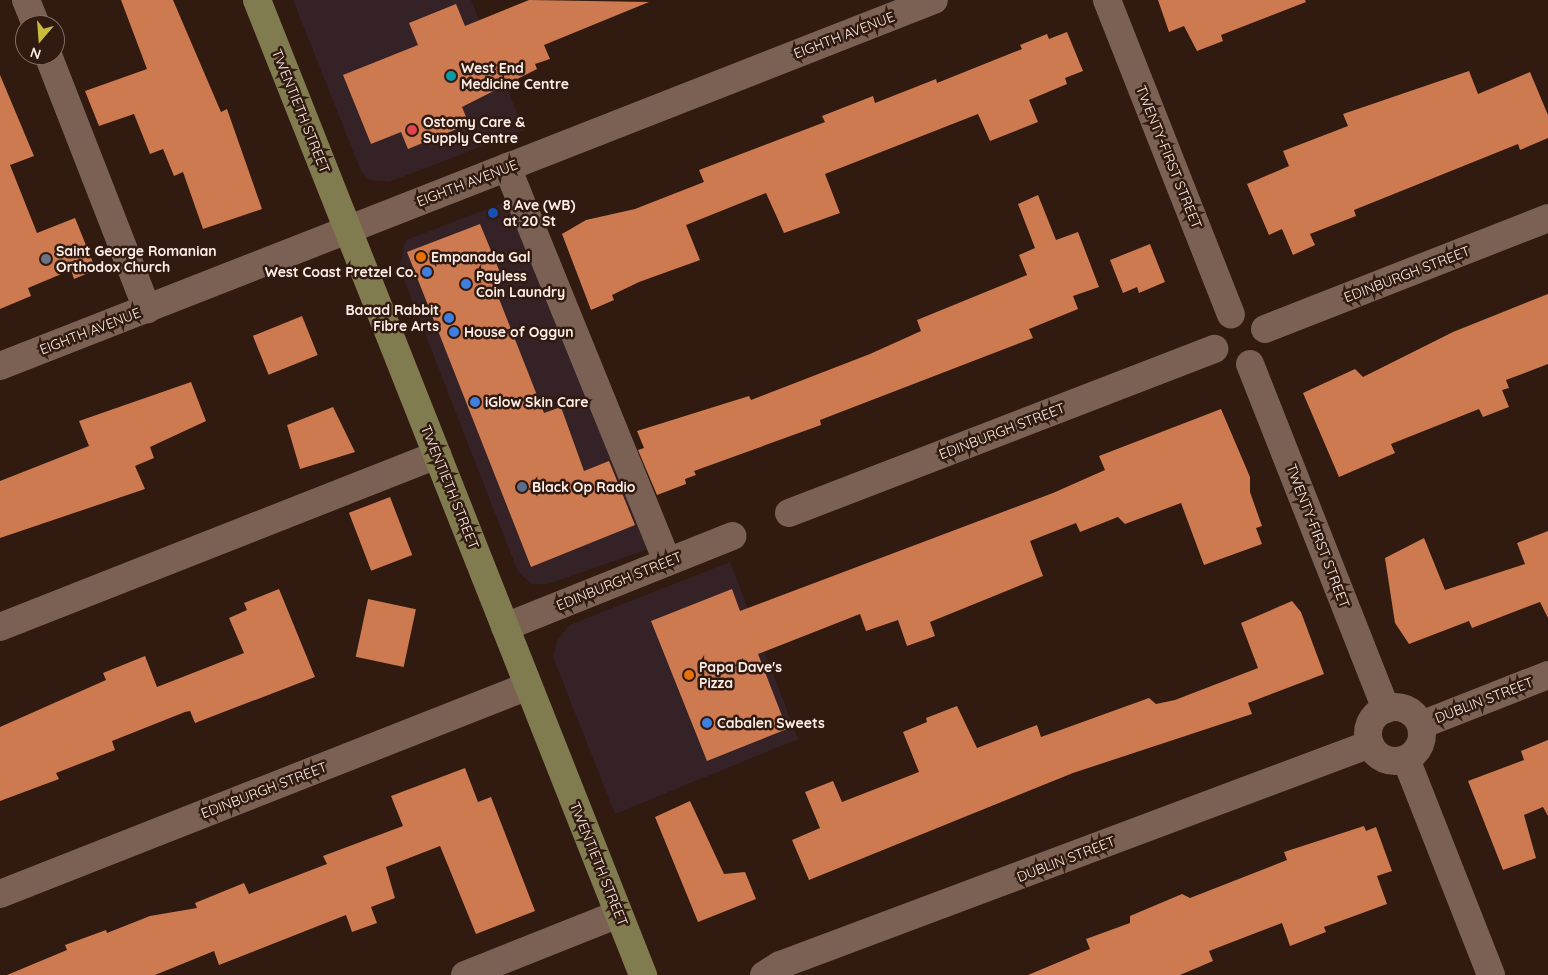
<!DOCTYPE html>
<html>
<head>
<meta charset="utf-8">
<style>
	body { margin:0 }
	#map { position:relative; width:1548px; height:975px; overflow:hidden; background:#311a10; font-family:Quicksand,sans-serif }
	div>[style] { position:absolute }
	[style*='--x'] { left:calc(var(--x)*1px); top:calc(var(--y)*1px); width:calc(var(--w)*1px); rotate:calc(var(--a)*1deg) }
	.commercial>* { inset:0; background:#352226 }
	.building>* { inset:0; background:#ce7a50; transform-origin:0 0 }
	.minor>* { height:28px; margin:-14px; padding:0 14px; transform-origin:14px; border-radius:14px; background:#7b6054 }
	.minor>.ring { margin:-14px; padding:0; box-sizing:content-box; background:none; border:28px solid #7b6054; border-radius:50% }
	.major>* { height:28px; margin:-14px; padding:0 14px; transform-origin:14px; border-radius:14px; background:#817c4f }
	.dots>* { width:14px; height:14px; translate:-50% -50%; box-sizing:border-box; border:2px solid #311a10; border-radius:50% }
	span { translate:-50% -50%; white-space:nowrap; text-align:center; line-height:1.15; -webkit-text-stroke:5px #311a10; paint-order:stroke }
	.street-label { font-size:14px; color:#feeee7 }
	.poi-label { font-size:14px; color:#feeee7; font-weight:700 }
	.left { translate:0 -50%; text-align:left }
	.right { translate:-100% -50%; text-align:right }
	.north { position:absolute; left:15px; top:15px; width:50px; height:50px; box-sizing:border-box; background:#311a10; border:1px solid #836f66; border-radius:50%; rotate:198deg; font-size:14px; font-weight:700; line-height:20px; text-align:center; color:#feeee7 }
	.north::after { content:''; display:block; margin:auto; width:18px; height:22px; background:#c9bb3b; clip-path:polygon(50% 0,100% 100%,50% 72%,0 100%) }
</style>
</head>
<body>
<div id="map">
	<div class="commercial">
		<div style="clip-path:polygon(293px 0,471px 0,524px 130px,389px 182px,369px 180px,361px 171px)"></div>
		<div style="clip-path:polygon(521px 196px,657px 546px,548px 584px,532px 584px,518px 572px,399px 267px,406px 240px)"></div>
		<div style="clip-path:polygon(730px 562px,798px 739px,615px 814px,553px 657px,557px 641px,569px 625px)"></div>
	</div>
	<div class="building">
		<div style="clip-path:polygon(121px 0,173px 0,221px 112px,227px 109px,262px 209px,203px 229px,183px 172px,174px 176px,163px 149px,150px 154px,134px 114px,99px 126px,85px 91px,147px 69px)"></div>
		<div style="clip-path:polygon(529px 0,649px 2px,544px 45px,550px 59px,535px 64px,537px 69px,462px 107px,469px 124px,408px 149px,401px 132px,371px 144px,343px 75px,418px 45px,409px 23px,456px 4px,465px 26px)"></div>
		<div style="clip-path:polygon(1158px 0,1305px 0,1306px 2px,1221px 35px,1223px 41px,1197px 51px,1184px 26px,1169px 32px)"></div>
		<div style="clip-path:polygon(1067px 32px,1083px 71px,1065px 78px,1067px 84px,1029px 100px,1038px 122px,990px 141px,978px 114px,825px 174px,840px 213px,784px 233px,766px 193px,686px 225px,700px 260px,639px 282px,612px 295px,614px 300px,591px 310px,562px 234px,586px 220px,635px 209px,704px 182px,699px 170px,825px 122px,822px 116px,873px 96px,875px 103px,936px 79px,937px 83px,1022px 49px,1020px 45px,1047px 34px,1049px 39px)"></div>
		<div style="clip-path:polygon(1469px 71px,1478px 94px,1530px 72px,1548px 115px,1548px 138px,1520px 150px,1518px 144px,1354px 210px,1356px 216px,1310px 234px,1315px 245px,1293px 255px,1282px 229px,1269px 235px,1247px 184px,1289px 166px,1283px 151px,1348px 126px,1343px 114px)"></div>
		<div style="clip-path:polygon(0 75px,34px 156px,10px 165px,37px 233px,75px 218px,96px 270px,74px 279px,71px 270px,28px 288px,31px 296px,0 309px)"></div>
		<div style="clip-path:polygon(1038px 195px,1056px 240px,1078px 232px,1099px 287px,1073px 296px,1078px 309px,1029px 329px,1033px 338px,820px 420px,821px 425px,694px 471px,696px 475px,685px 479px,686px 484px,657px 495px,638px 450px,644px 448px,637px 431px,749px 396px,751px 400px,870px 354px,921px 331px,917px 320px,1027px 275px,1019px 255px,1035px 248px,1018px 204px)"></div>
		<div style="clip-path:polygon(480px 224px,504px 282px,494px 286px,544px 413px,561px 407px,584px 471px,609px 461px,635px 525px,531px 567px,407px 252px)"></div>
		<div style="clip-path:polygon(1150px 244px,1165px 282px,1139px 293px,1137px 287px,1123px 293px,1110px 260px)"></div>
		<div style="clip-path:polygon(1548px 294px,1548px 364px,1506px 380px,1509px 388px,1502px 390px,1509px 407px,1483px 417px,1479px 409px,1391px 444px,1395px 453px,1339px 477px,1303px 393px,1355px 369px,1363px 377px,1453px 332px)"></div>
		<div style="left:302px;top:316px;width:42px;height:53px;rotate:68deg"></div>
		<div style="clip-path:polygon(191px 382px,206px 421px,150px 447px,154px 458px,135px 466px,145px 489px,0 538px,0 481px,89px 446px,79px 421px)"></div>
		<div style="clip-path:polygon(333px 407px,355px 452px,300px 469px,287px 425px)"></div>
		<div style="clip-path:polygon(1221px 409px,1250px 477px,1250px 492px,1262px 526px,1256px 528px,1262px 544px,1204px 565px,1181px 503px,1125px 524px,1118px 517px,1080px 532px,1076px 523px,1030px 541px,1043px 576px,930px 622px,935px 636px,907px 646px,898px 620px,866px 631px,860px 614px,758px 654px,787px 729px,707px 761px,651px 621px,732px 589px,740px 611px,1053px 493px,1105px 470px,1099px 456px)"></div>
		<div style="left:390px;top:497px;width:62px;height:44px;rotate:69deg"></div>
		<div style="clip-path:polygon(1548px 531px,1548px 618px,1540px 602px,1472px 628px,1469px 621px,1409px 644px,1395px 623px,1385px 558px,1424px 538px,1445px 590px,1525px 564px,1517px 543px)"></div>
		<div style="clip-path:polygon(279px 589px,315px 677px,195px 723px,190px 711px,185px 712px,112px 741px,115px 750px,56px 773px,59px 779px,0 801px,0 727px,106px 680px,103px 673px,145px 656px,157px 687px,244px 653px,229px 618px,247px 610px,244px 603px)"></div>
		<div style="left:368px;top:599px;width:49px;height:59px;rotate:12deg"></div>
		<div style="clip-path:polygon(1292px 601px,1301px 612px,1324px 674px,1248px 703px,1252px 714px,1073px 773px,809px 880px,792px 840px,820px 828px,805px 792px,833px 781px,842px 802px,919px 772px,903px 732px,927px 722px,926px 718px,957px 706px,977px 748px,1037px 725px,1041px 737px,1149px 698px,1156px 704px,1175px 700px,1258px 668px,1241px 623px)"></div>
		<div style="clip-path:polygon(1548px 740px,1548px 816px,1543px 807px,1524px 815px,1536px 858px,1503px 870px,1468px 781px,1524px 760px,1521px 751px)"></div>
		<div style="clip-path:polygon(465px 768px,478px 802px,491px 797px,535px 911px,476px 934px,440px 846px,386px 867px,395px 898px,371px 907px,377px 923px,352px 932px,346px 915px,219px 965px,214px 951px,155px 975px,7px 975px,67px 950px,65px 945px,106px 930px,107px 933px,150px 916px,197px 908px,195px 903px,244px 883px,249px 894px,327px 864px,323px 856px,403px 826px,391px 796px)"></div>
		<div style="clip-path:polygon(690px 801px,724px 874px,745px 872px,756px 899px,698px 922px,655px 817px)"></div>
		<div style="clip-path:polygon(1364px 826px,1366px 831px,1376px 827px,1392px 871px,1377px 876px,1387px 904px,1324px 927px,1326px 932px,1290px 946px,1282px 923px,1209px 951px,1213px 961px,1180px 975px,1028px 975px,1090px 949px,1086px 939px,1130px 923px,1130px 916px,1182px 894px,1190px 898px,1287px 860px,1284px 852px)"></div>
	</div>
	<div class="minor">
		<div style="--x:26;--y:0;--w:27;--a:68"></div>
		<div style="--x:1107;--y:0;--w:338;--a:68.5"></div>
		<div style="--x:48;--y:55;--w:273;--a:68.7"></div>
		<div style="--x:507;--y:167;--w:426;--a:67.9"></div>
		<div style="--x:1265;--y:329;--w:304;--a:-21.4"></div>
		<div style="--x:1250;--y:364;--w:371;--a:68.5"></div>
		<div style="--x:0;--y:366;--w:1003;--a:-21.4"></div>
		<div style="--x:789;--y:513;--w:456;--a:-21.1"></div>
		<div style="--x:0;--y:627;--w:470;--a:-21.5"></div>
		<div style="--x:505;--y:627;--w:245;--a:-21.8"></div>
		<div class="ring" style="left:1368px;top:707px;width:26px;height:26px"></div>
		<div style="--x:1421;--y:725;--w:136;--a:-21.5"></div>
		<div style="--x:1406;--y:759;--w:232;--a:68.5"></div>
		<div style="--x:0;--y:894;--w:567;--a:-21.5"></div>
		<div style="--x:465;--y:975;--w:165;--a:-21.7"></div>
		<div style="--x:764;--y:975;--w:19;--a:-32"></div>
		<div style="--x:780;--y:965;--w:630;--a:-20.53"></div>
	</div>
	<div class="major">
		<div style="--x:257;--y:0;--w:1049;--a:68.4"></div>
	</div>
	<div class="dots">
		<div style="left:451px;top:76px;background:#0f9aa8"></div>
		<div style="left:412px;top:130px;background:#e0444e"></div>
		<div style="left:493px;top:213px;background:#1a4fb4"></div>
		<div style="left:421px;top:257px;background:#e8710a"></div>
		<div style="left:46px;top:259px;background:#6b7280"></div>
		<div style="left:427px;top:272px;background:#3f7fe0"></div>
		<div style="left:466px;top:284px;background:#3f7fe0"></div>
		<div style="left:449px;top:318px;background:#3f7fe0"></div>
		<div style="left:454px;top:332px;background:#3f7fe0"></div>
		<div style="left:475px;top:402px;background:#3f7fe0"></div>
		<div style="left:522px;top:487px;background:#5c6f8a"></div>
		<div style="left:689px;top:675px;background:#e8710a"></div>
		<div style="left:707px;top:723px;background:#3f7fe0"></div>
	</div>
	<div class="street-label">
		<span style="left:844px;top:35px;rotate:-21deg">EIGHTH AVENUE</span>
		<span style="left:301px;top:111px;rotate:68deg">TWENTIETH STREET</span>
		<span style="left:1169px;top:157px;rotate:68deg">TWENTY-FIRST STREET</span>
		<span style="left:467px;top:183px;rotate:-21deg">EIGHTH AVENUE</span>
		<span style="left:1407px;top:274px;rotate:-21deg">EDINBURGH STREET</span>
		<span style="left:90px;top:331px;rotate:-21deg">EIGHTH AVENUE</span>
		<span style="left:1002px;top:431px;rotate:-21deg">EDINBURGH STREET</span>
		<span style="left:450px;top:487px;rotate:68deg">TWENTIETH STREET</span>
		<span style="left:1318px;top:536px;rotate:69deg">TWENTY-FIRST STREET</span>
		<span style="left:619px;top:581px;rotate:-22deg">EDINBURGH STREET</span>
		<span style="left:1484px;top:700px;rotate:-21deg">DUBLIN STREET</span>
		<span style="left:264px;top:790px;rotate:-21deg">EDINBURGH STREET</span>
		<span style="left:1066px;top:859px;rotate:-21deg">DUBLIN STREET</span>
		<span style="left:599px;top:864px;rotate:68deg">TWENTIETH STREET</span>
	</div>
	<div class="poi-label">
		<span class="left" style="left:461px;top:76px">West End<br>Medicine Centre</span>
		<span class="left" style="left:423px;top:130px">Ostomy Care &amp;<br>Supply Centre</span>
		<span class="left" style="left:503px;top:213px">8 Ave (WB)<br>at 20 St</span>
		<span class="left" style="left:56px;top:259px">Saint George Romanian<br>Orthodox Church</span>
		<span class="left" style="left:431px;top:257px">Empanada Gal</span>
		<span class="right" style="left:417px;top:272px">West Coast Pretzel Co.</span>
		<span class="left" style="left:476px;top:284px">Payless<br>Coin Laundry</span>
		<span class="right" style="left:439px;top:318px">Baaad Rabbit<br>Fibre Arts</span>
		<span class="left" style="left:464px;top:332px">House of Oggun</span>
		<span class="left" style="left:485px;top:402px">iGlow Skin Care</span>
		<span class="left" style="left:532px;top:487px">Black Op Radio</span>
		<span class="left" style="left:699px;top:675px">Papa Dave's<br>Pizza</span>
		<span class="left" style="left:717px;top:723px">Cabalen Sweets</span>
	</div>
	<div class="north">N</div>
</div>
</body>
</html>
